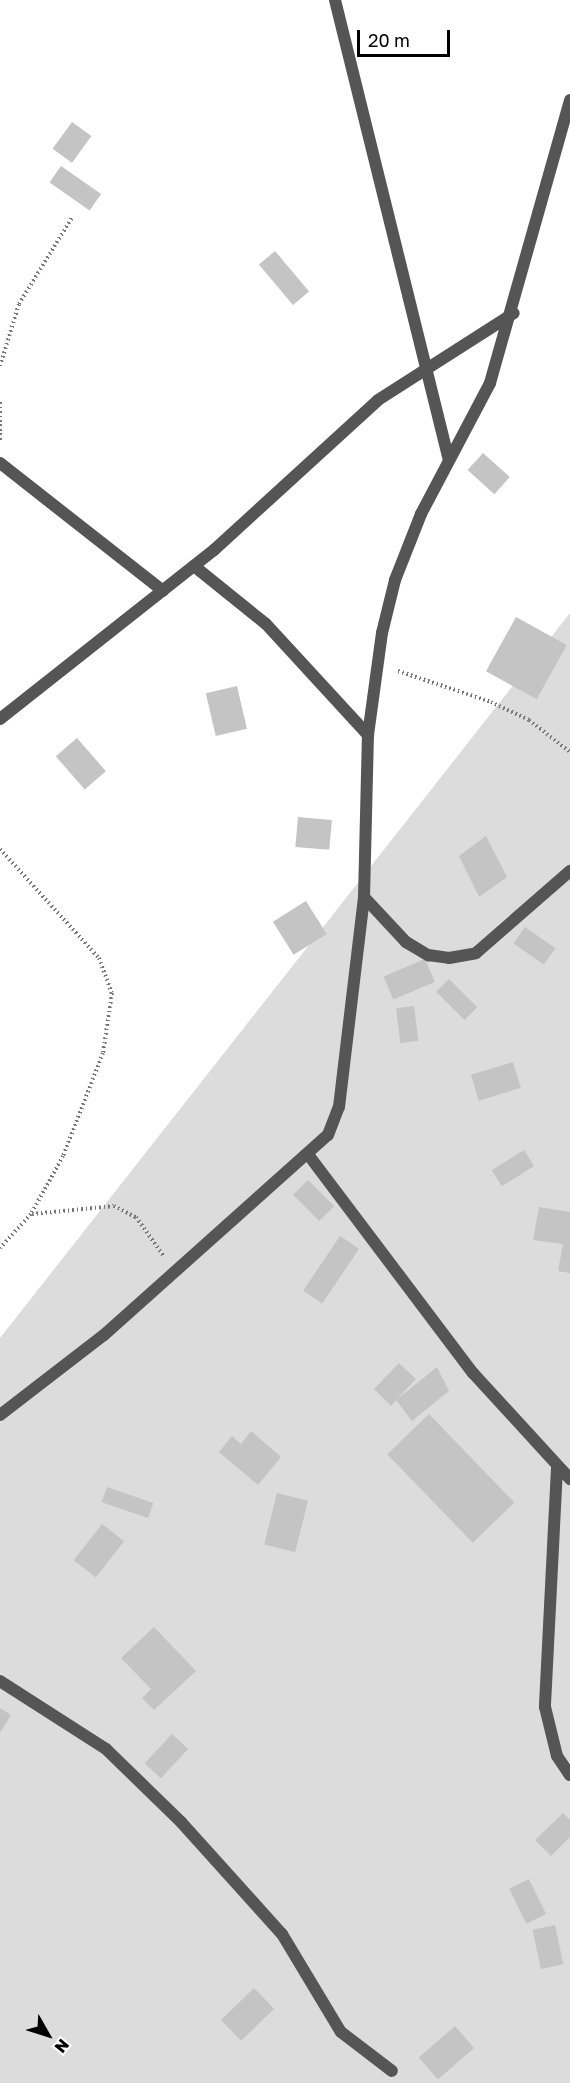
<!DOCTYPE html>
<html>
<head>
<meta charset="utf-8">
<style>
	body { margin:0 }
	#map { position:relative; width:570px; height:2083px; overflow:hidden; background:#fff; font-family:"Golos Text",sans-serif }
	div>[style] { position:absolute }
	[style*='--x'] { left:calc(var(--x)*1px); top:calc(var(--y)*1px); width:calc(var(--w)*1px); rotate:calc(var(--a)*1deg) }
	.green>* { inset:0; background:#dcdcdc }
	.building>* { inset:0; background:#c4c4c4; transform-origin:0 0 }
	.path>* { height:4px; margin-top:-2px; transform-origin:0; background:repeating-linear-gradient(90deg,#777 0 1.5px,transparent 0 4.5px) }
	.street>* { height:12px; margin:-6px; padding:0 6px; transform-origin:6px; border-radius:6px; background:#555 }
	span { translate:-50% -50%; white-space:nowrap; text-align:center; line-height:1.15; -webkit-text-stroke:4.5px #fff; paint-order:stroke }
	.north { position:absolute; left:18px; top:2005px; width:60px; height:60px; -webkit-text-stroke:4px #fff; paint-order:stroke; rotate:129deg; font-size:16px; font-weight:700; line-height:24px; text-align:center; color:#000 }
	.north::after { content:''; display:block; margin:auto; width:21px; height:27px; background:#000; clip-path:polygon(50% 0,100% 100%,50% 72%,0 100%) }
	.scale { position:absolute; left:357px; top:30px; width:93px; height:27px; box-sizing:border-box; border:3px solid #000; border-top:0; padding-left:8px; font-size:18px; line-height:21px; white-space:nowrap; color:#000; -webkit-text-stroke:4px #fff; paint-order:stroke }
</style>
</head>
<body>
<div id="map">
	<div class="green">
		<div style="clip-path:polygon(570px 613px,570px 2083px,0 2083px,0 1338px)"></div>
	</div>
	<div class="building">
		<div style="left:72px;top:122px;width:24px;height:33px;rotate:36deg"></div>
		<div style="left:61px;top:166px;width:49px;height:20px;rotate:35deg"></div>
		<div style="left:275px;top:251px;width:53px;height:21px;rotate:50deg"></div>
		<div style="left:483px;top:453px;width:36px;height:23px;rotate:42deg"></div>
		<div style="left:516px;top:617px;width:58px;height:62px;rotate:29deg"></div>
		<div style="left:237px;top:686px;width:44px;height:32px;rotate:77deg"></div>
		<div style="left:77px;top:738px;width:44px;height:28px;rotate:49deg"></div>
		<div style="left:298px;top:817px;width:34px;height:30px;rotate:5deg"></div>
		<div style="clip-path:polygon(486px 836px,507px 877px,479px 897px,459px 856px)"></div>
		<div style="left:306px;top:901px;width:39px;height:39px;rotate:58deg"></div>
		<div style="left:525px;top:927px;width:37px;height:20px;rotate:35deg"></div>
		<div style="left:425px;top:959px;width:25px;height:45px;rotate:67deg"></div>
		<div style="left:449px;top:979px;width:40px;height:18px;rotate:45deg"></div>
		<div style="left:414px;top:1006px;width:35px;height:18px;rotate:83deg"></div>
		<div style="left:513px;top:1062px;width:27px;height:44px;rotate:73deg"></div>
		<div style="left:524px;top:1150px;width:19px;height:38px;rotate:58deg"></div>
		<div style="left:308px;top:1180px;width:37px;height:21px;rotate:45deg"></div>
		<div style="clip-path:polygon(539px 1207px,570px 1212px,570px 1273px,558px 1271px,563px 1244px,533px 1240px)"></div>
		<div style="left:340px;top:1236px;width:23px;height:66px;rotate:34deg"></div>
		<div style="clip-path:polygon(399px 1363px,416px 1379px,396px 1400px,437px 1367px,449px 1391px,412px 1421px,396px 1400px,391px 1406px,374px 1389px)"></div>
		<div style="left:429px;top:1414px;width:123px;height:58px;rotate:46deg"></div>
		<div style="clip-path:polygon(251px 1431px,281px 1457px,258px 1485px,219px 1452px,232px 1436px,241px 1444px)"></div>
		<div style="left:107px;top:1487px;width:49px;height:16px;rotate:19deg"></div>
		<div style="left:277px;top:1493px;width:32px;height:53px;rotate:14deg"></div>
		<div style="left:102px;top:1524px;width:28px;height:46px;rotate:38deg"></div>
		<div style="clip-path:polygon(154px 1627px,196px 1671px,154px 1710px,142px 1698px,151px 1689px,121px 1658px)"></div>
		<div style="clip-path:polygon(0 1708px,11px 1715px,0 1733px)"></div>
		<div style="left:172px;top:1734px;width:22px;height:40px;rotate:43deg"></div>
		<div style="clip-path:polygon(563px 1813px,570px 1820px,570px 1837px,551px 1856px,535px 1840px)"></div>
		<div style="left:529px;top:1879px;width:39px;height:22px;rotate:64deg"></div>
		<div style="left:555px;top:1925px;width:40px;height:23px;rotate:78deg"></div>
		<div style="left:254px;top:1988px;width:29px;height:46px;rotate:46deg"></div>
		<div style="left:455px;top:2026px;width:29px;height:48px;rotate:49deg"></div>
	</div>
	<div class="path">
		<div style="--x:0;--y:366;--w:65;--a:-73"></div>
		<div style="--x:19;--y:304;--w:103;--a:-58.5"></div>
		<div style="--x:0;--y:402;--w:38;--a:90"></div>
		<div style="--x:398;--y:671;--w:98;--a:18.4"></div>
		<div style="--x:491;--y:702;--w:42;--a:25.3"></div>
		<div style="--x:529;--y:720;--w:52;--a:38"></div>
		<div style="--x:0;--y:849;--w:147;--a:47.8"></div>
		<div style="--x:99;--y:958;--w:37;--a:70"></div>
		<div style="--x:112;--y:993;--w:61;--a:98.5"></div>
		<div style="--x:103;--y:1053;--w:110;--a:111.2"></div>
		<div style="--x:63;--y:1156;--w:66;--a:118.9"></div>
		<div style="--x:31;--y:1214;--w:46;--a:132.4"></div>
		<div style="--x:32;--y:1214;--w:82;--a:-5.6"></div>
		<div style="--x:114;--y:1206;--w:25;--a:27"></div>
		<div style="--x:136;--y:1217;--w:47;--a:54.6"></div>
	</div>
	<div class="street">
		<div style="--x:335;--y:0;--w:474;--a:76.1"></div>
		<div style="--x:0;--y:463;--w:207;--a:38.1"></div>
		<div style="--x:194;--y:566;--w:92;--a:38.9"></div>
		<div style="--x:266;--y:624;--w:151;--a:47.4"></div>
		<div style="--x:0;--y:719;--w:273;--a:-38.3"></div>
		<div style="--x:214;--y:550;--w:222;--a:-42.4"></div>
		<div style="--x:378;--y:400;--w:161;--a:-32.6"></div>
		<div style="--x:364;--y:897;--w:62;--a:47"></div>
		<div style="--x:406;--y:942;--w:26;--a:31"></div>
		<div style="--x:428;--y:955;--w:21;--a:8"></div>
		<div style="--x:449;--y:958;--w:27;--a:-10"></div>
		<div style="--x:476;--y:953;--w:125;--a:-41.1"></div>
		<div style="--x:310;--y:1157;--w:271;--a:53"></div>
		<div style="--x:473;--y:1373;--w:144;--a:47.5"></div>
		<div style="--x:0;--y:1415;--w:131;--a:-37.6"></div>
		<div style="--x:104;--y:1335;--w:300;--a:-41.8"></div>
		<div style="--x:328;--y:1135;--w:30;--a:-69"></div>
		<div style="--x:339;--y:1107;--w:211;--a:-83.2"></div>
		<div style="--x:364;--y:897;--w:162;--a:-88.6"></div>
		<div style="--x:368;--y:735;--w:103;--a:-82.2"></div>
		<div style="--x:382;--y:633;--w:55;--a:-76.2"></div>
		<div style="--x:395;--y:580;--w:71;--a:-68.5"></div>
		<div style="--x:421;--y:514;--w:148;--a:-62.2"></div>
		<div style="--x:490;--y:383;--w:294;--a:-74.2"></div>
		<div style="--x:557;--y:1468;--w:239;--a:92.9"></div>
		<div style="--x:545;--y:1707;--w:50;--a:76.2"></div>
		<div style="--x:557;--y:1756;--w:23;--a:56"></div>
		<div style="--x:0;--y:1681;--w:126;--a:32.7"></div>
		<div style="--x:106;--y:1749;--w:105;--a:44.2"></div>
		<div style="--x:181;--y:1822;--w:151;--a:48"></div>
		<div style="--x:282;--y:1934;--w:114;--a:59"></div>
		<div style="--x:341;--y:2032;--w:64;--a:37.4"></div>
	</div>
	<div class="north">N</div>
	<div class="scale">20 m</div>
</div>
</body>
</html>
